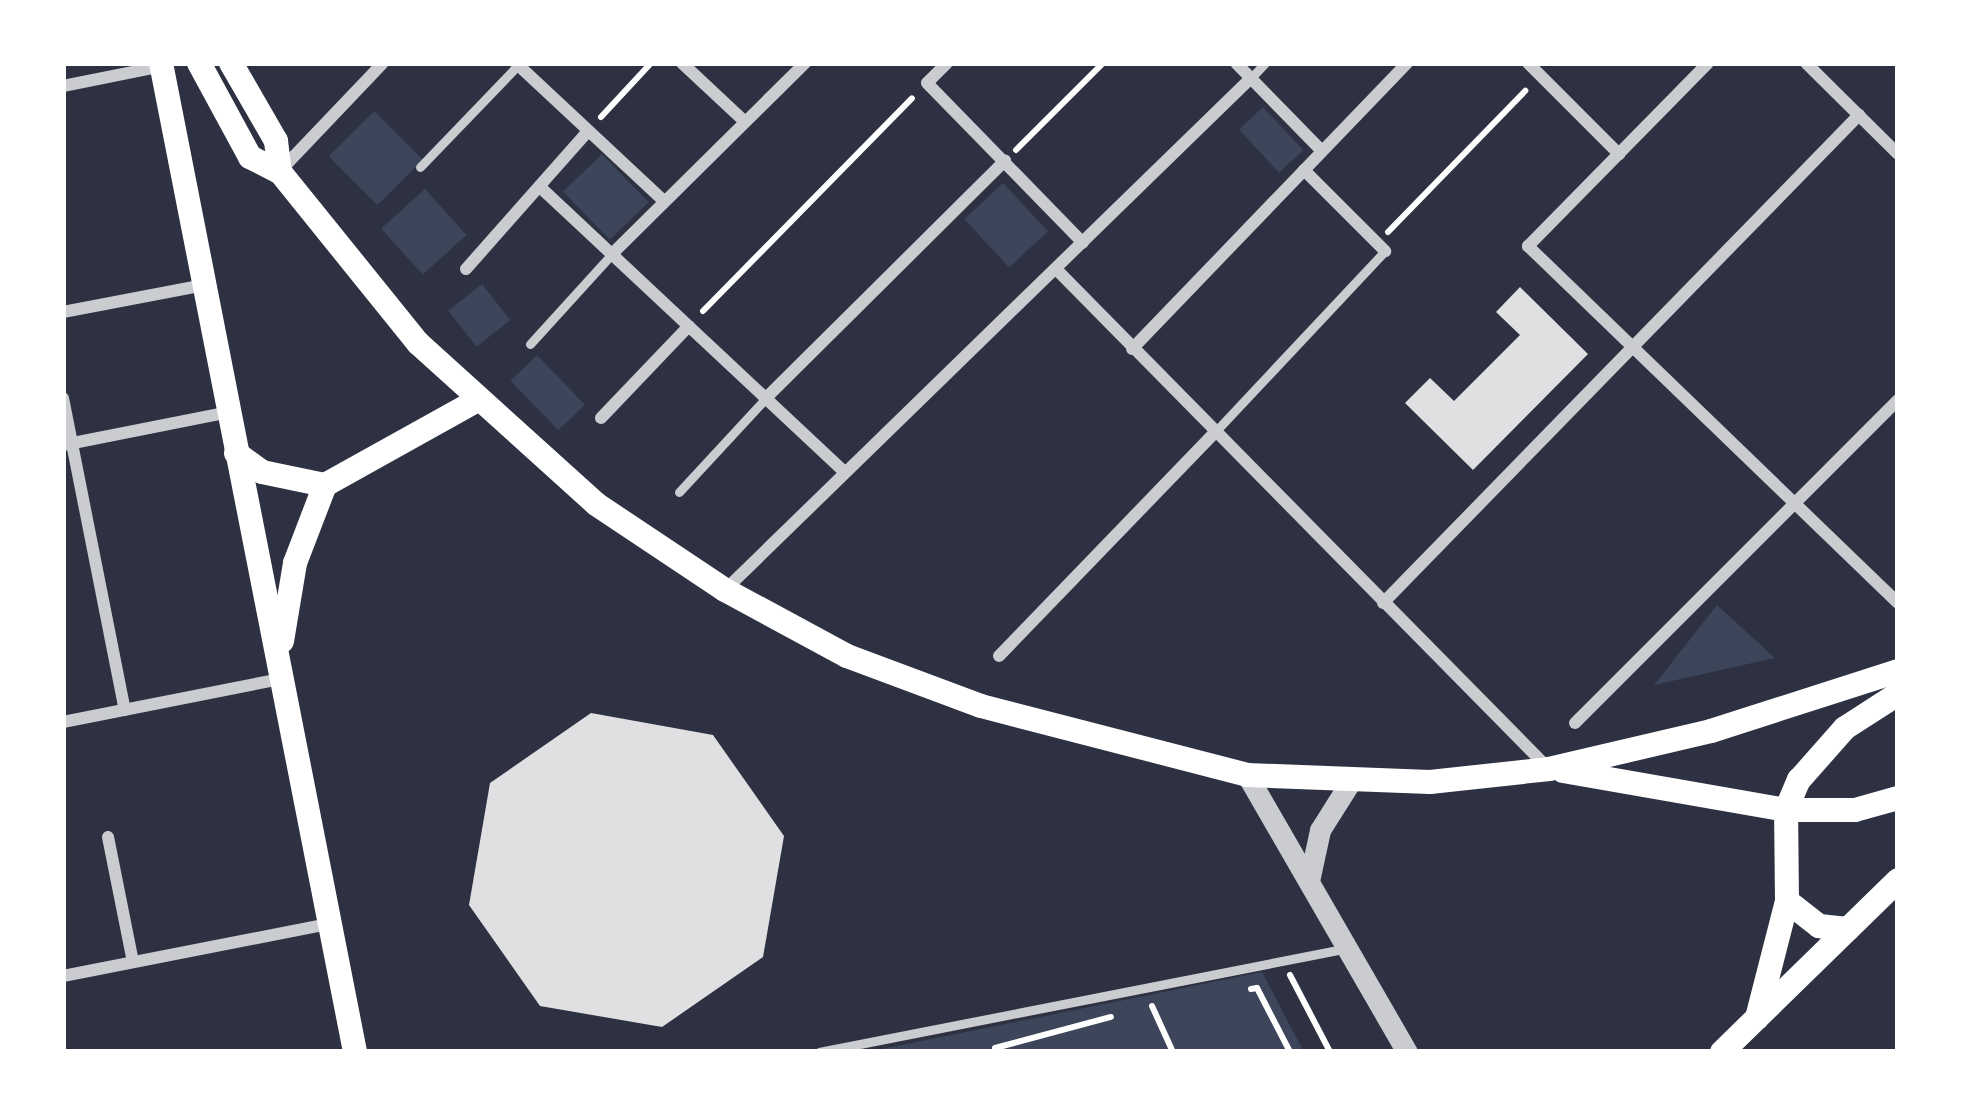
<!DOCTYPE html>
<html>
<head>
<meta charset="utf-8">
<style>
	body { margin:0 }
	#map { position:relative; width:1961px; height:1115px; overflow:hidden; background:#2d3142; font-family:Roboto,sans-serif }
	div>[style] { position:absolute }
	[style*='--x'] { left:calc(var(--x)*1px); top:calc(var(--y)*1px); width:calc(var(--w)*1px); rotate:calc(var(--a)*1deg) }
	.green>* { inset:0; background:#3c4559; transform-origin:0 0 }
	.building>* { inset:0; background:#e0e0e3 }
	.path>* { height:6px; margin:-3px; padding:0 3px; transform-origin:3px; border-radius:3px; background:#fff }
	.service>* { height:9px; margin:-4.5px; padding:0 4.5px; transform-origin:4.5px; border-radius:4.5px; background:#caccd0 }
	.minor>* { height:12px; margin:-6px; padding:0 6px; transform-origin:6px; border-radius:6px; background:#caccd0 }
	.tertiary>* { height:21px; margin:-10.5px; padding:0 10.5px; transform-origin:10.5px; border-radius:10.5px; background:#caccd0 }
	.secondary>* { height:24px; margin:-12px; padding:0 12px; transform-origin:12px; border-radius:12px; background:#fff }
	span { translate:-50% -50%; white-space:nowrap; text-align:center; line-height:1.15; -webkit-text-stroke:12px #fff; paint-order:stroke }
	.frame { position:absolute; inset:0; border:66px solid #fff; pointer-events:none }
</style>
</head>
<body>
<div id="map">
	<div class="green">
		<div style="left:1263px;top:107px;width:59px;height:33px;rotate:47deg"></div>
		<div style="left:374px;top:111px;width:69px;height:64px;rotate:45deg"></div>
		<div style="left:602px;top:154px;width:67px;height:54px;rotate:46deg"></div>
		<div style="left:1003px;top:183px;width:66px;height:53px;rotate:47deg"></div>
		<div style="left:425px;top:189px;width:62px;height:59px;rotate:48deg"></div>
		<div style="left:482px;top:284px;width:46px;height:43px;rotate:52deg"></div>
		<div style="left:537px;top:355px;width:69px;height:37px;rotate:46deg"></div>
		<div style="clip-path:polygon(1717px 605px,1775px 658px,1654px 685px)"></div>
		<div style="clip-path:polygon(1262px 972px,1304px 1052px,867px 1052px)"></div>
	</div>
	<div class="building">
		<div style="clip-path:polygon(1520px 287px,1588px 354px,1473px 470px,1405px 403px,1430px 378px,1454px 401px,1520px 335px,1496px 312px)"></div>
		<div style="clip-path:polygon(591px 713px,713px 735px,784px 836px,763px 957px,662px 1027px,540px 1006px,469px 905px,490px 783px)"></div>
	</div>
	<div class="path">
		<div style="--x:601;--y:117;--w:74;--a:-47.2"></div>
		<div style="--x:1016;--y:150;--w:123;--a:-45"></div>
		<div style="--x:1388;--y:232;--w:197;--a:-45.8"></div>
		<div style="--x:703;--y:311;--w:298;--a:-45.5"></div>
		<div style="--x:1290;--y:975;--w:87;--a:62.5"></div>
		<div style="--x:1251;--y:989;--w:6;--a:-9"></div>
		<div style="--x:1257;--y:988;--w:72;--a:62.7"></div>
		<div style="--x:1152;--y:1006;--w:51;--a:65.5"></div>
		<div style="--x:995;--y:1048;--w:120;--a:-15"></div>
		<div style="--x:968;--y:1052;--w:29;--a:0"></div>
	</div>
	<div class="service">
		<div style="--x:1251;--y:78;--w:21;--a:-47"></div>
		<div style="--x:420;--y:167;--w:144;--a:-46.1"></div>
		<div style="--x:530;--y:344;--w:122;--a:-47.7"></div>
		<div style="--x:1214;--y:433;--w:250;--a:-46.8"></div>
		<div style="--x:679;--y:492;--w:128;--a:-47.2"></div>
		<div style="--x:819;--y:1052;--w:534;--a:-11.12"></div>
	</div>
	<div class="minor">
		<div style="--x:516;--y:63;--w:202;--a:43"></div>
		<div style="--x:682;--y:63;--w:83;--a:43.1"></div>
		<div style="--x:947;--y:63;--w:28;--a:135"></div>
		<div style="--x:927;--y:83;--w:223;--a:45.7"></div>
		<div style="--x:1236;--y:63;--w:123;--a:45.7"></div>
		<div style="--x:1528;--y:63;--w:129;--a:45"></div>
		<div style="--x:1708;--y:63;--w:257;--a:134.5"></div>
		<div style="--x:1528;--y:246;--w:514;--a:43.98"></div>
		<div style="--x:1806;--y:63;--w:129;--a:44.7"></div>
		<div style="--x:63;--y:86;--w:101;--a:-11.4"></div>
		<div style="--x:1304;--y:170;--w:115;--a:45"></div>
		<div style="--x:280;--y:171;--w:149;--a:-46.4"></div>
		<div style="--x:540;--y:187;--w:415;--a:43.1"></div>
		<div style="--x:612;--y:254;--w:272;--a:-44.7"></div>
		<div style="--x:466;--y:269;--w:183;--a:-48.5"></div>
		<div style="--x:1056;--y:269;--w:701;--a:45.4"></div>
		<div style="--x:63;--y:312;--w:144;--a:-10.8"></div>
		<div style="--x:1132;--y:349;--w:397;--a:-46.1"></div>
		<div style="--x:63;--y:398;--w:318;--a:78.8"></div>
		<div style="--x:766;--y:398;--w:337;--a:-44.8"></div>
		<div style="--x:601;--y:418;--w:127;--a:-46.3"></div>
		<div style="--x:63;--y:445;--w:169;--a:-11.2"></div>
		<div style="--x:726;--y:589;--w:733;--a:-44.23"></div>
		<div style="--x:1383;--y:603;--w:682;--a:-45.71"></div>
		<div style="--x:999;--y:656;--w:310;--a:-46"></div>
		<div style="--x:63;--y:722;--w:221;--a:-11.2"></div>
		<div style="--x:1575;--y:723;--w:457;--a:-45"></div>
		<div style="--x:108;--y:837;--w:127;--a:78.7"></div>
		<div style="--x:63;--y:976;--w:271;--a:-11.1"></div>
	</div>
	<div class="tertiary">
		<div style="--x:1247;--y:775;--w:320;--a:60"></div>
		<div style="--x:1309;--y:881;--w:52;--a:-77.8"></div>
		<div style="--x:1320;--y:830;--w:54;--a:-57.8"></div>
	</div>
	<div class="secondary">
		<div style="--x:161;--y:63;--w:1008;--a:78.9"></div>
		<div style="--x:199;--y:63;--w:107;--a:61.5"></div>
		<div style="--x:250;--y:157;--w:34;--a:27"></div>
		<div style="--x:280;--y:172;--w:220;--a:51.1"></div>
		<div style="--x:418;--y:343;--w:240;--a:42.1"></div>
		<div style="--x:596;--y:504;--w:155;--a:33.7"></div>
		<div style="--x:725;--y:590;--w:139;--a:28.4"></div>
		<div style="--x:847;--y:656;--w:143;--a:20.5"></div>
		<div style="--x:981;--y:706;--w:275;--a:14.5"></div>
		<div style="--x:1247;--y:775;--w:183;--a:2.2"></div>
		<div style="--x:1430;--y:782;--w:120;--a:-6.2"></div>
		<div style="--x:1549;--y:769;--w:166;--a:-13.2"></div>
		<div style="--x:1711;--y:731;--w:196;--a:-17.8"></div>
		<div style="--x:231;--y:63;--w:90;--a:60"></div>
		<div style="--x:276;--y:141;--w:31;--a:83"></div>
		<div style="--x:236;--y:453;--w:32;--a:36"></div>
		<div style="--x:262;--y:472;--w:64;--a:11.7"></div>
		<div style="--x:325;--y:485;--w:173;--a:-29.1"></div>
		<div style="--x:282;--y:641;--w:79;--a:-80.5"></div>
		<div style="--x:295;--y:563;--w:84;--a:-69"></div>
		<div style="--x:1563;--y:771;--w:226;--a:9.9"></div>
		<div style="--x:1786;--y:810;--w:69;--a:0"></div>
		<div style="--x:1855;--y:810;--w:45;--a:-15.6"></div>
		<div style="--x:1787;--y:901;--w:41;--a:38"></div>
		<div style="--x:1819;--y:926;--w:29;--a:6"></div>
		<div style="--x:1757;--y:1018;--w:121;--a:-75.6"></div>
		<div style="--x:1787;--y:901;--w:91;--a:-90.6"></div>
		<div style="--x:1786;--y:810;--w:33;--a:-67"></div>
		<div style="--x:1799;--y:780;--w:69;--a:-48.5"></div>
		<div style="--x:1845;--y:728;--w:63;--a:-32.7"></div>
		<div style="--x:1722;--y:1052;--w:246;--a:-44.3"></div>
	</div>
	<div class="frame"></div>
</div>
</body>
</html>
